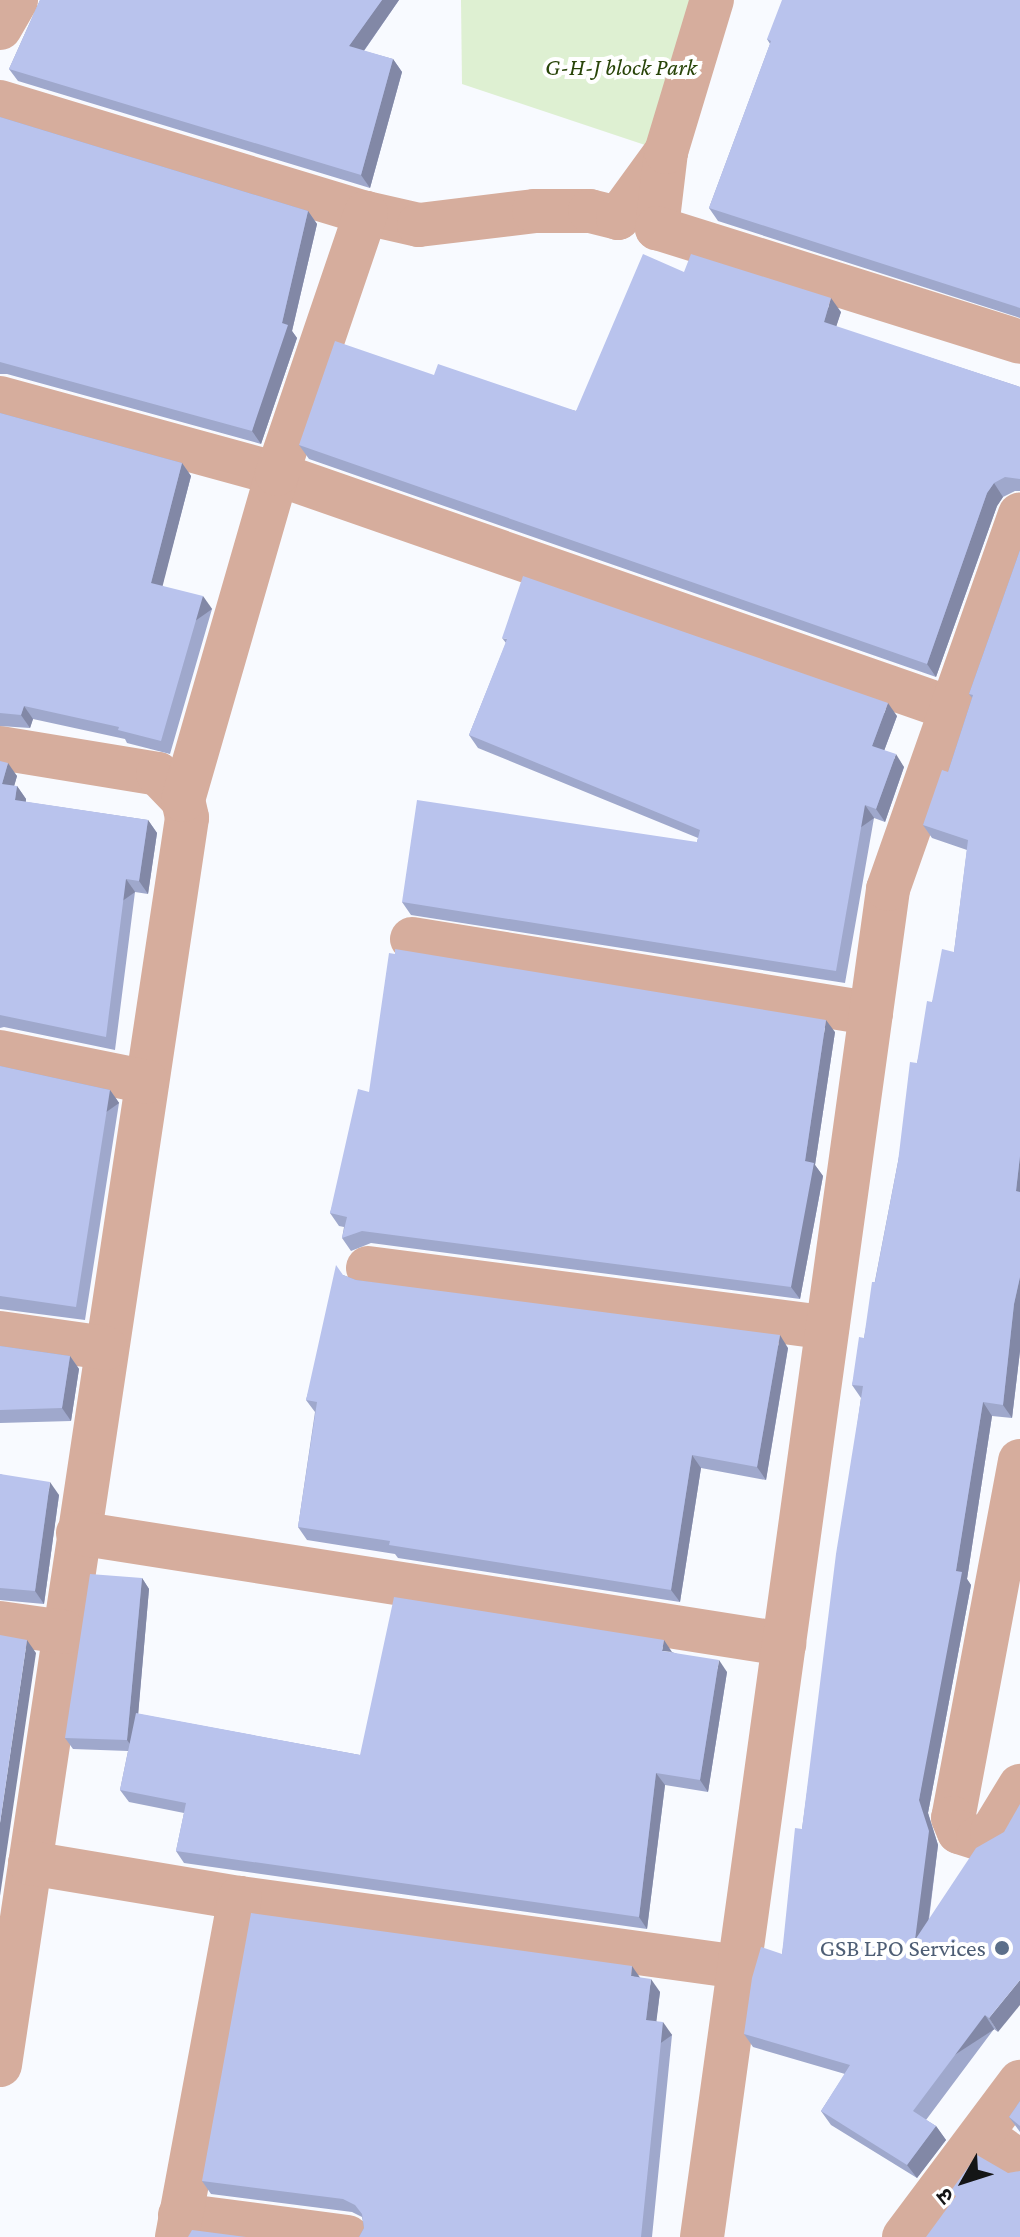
<!DOCTYPE html>
<html>
<head>
<meta charset="utf-8">
<style>
	body { margin:0 }
	#map { position:relative; width:1020px; height:2237px; overflow:hidden; background:#f8faff; font-family:"Crimson Pro","Noto Sans Devanagari",serif }
	div>[style] { position:absolute }
	[style*='--x'] { left:calc(var(--x)*1px); top:calc(var(--y)*1px); width:calc(var(--w)*1px); rotate:calc(var(--a)*1deg) }
	.green>* { inset:0; background:#def0d2 }
	.minor>* { height:44px; margin:-22px; padding:0 22px; transform-origin:22px; border-radius:22px; background:#d6ad9d }
	.wall>* { inset:0; background:#9fa8cc }
	.shaded-wall>* { inset:0; background:#8288a6; transform-origin:0 0 }
	.building>* { inset:0; background:#b9c3ed }
	.dots>* { width:22px; height:22px; translate:-50% -50%; box-sizing:border-box; border:4px solid #fff; border-radius:50% }
	span { translate:-50% -50%; white-space:nowrap; text-align:center; line-height:1.15; -webkit-text-stroke:8px #fff; paint-order:stroke }
	.park-label { font-size:24px; color:#284408; font-style:italic }
	.service-label { font-size:24px; color:#4e5e75 }
	.right { translate:-100% -50%; text-align:right }
	.north { position:absolute; left:924px; top:2141px; width:80px; height:80px; -webkit-text-stroke:6px #fff; paint-order:stroke; rotate:231deg; font-size:22px; font-weight:700; line-height:32px; text-align:center; color:#141516 }
	.north::after { content:''; display:block; margin:auto; width:28px; height:36px; background:#141516; clip-path:polygon(50% 0,100% 100%,50% 72%,0 100%) }
</style>
</head>
<body>
<div id="map">
	<div class="green">
		<div style="clip-path:polygon(461px 0,712px 0,666px 152px,462px 84px)"></div>
	</div>
	<div class="minor">
		<div style="--x:0;--y:28;--w:32;--a:-60"></div>
		<div style="--x:0;--y:102;--w:382;--a:16.9"></div>
		<div style="--x:366;--y:213;--w:54;--a:12.8"></div>
		<div style="--x:419;--y:225;--w:116;--a:-6.9"></div>
		<div style="--x:534;--y:211;--w:56;--a:0"></div>
		<div style="--x:590;--y:211;--w:29;--a:14"></div>
		<div style="--x:618;--y:218;--w:82;--a:-54"></div>
		<div style="--x:666;--y:152;--w:77;--a:96.8"></div>
		<div style="--x:657;--y:228;--w:380;--a:17.4"></div>
		<div style="--x:666;--y:152;--w:159;--a:-73.2"></div>
		<div style="--x:0;--y:398;--w:287;--a:15.3"></div>
		<div style="--x:277;--y:474;--w:715;--a:19.2"></div>
		<div style="--x:0;--y:748;--w:160;--a:9.3"></div>
		<div style="--x:158;--y:774;--w:36;--a:46"></div>
		<div style="--x:183;--y:800;--w:18;--a:77"></div>
		<div style="--x:187;--y:818;--w:1261;--a:98.53"></div>
		<div style="--x:183;--y:800;--w:339;--a:-73.9"></div>
		<div style="--x:277;--y:474;--w:276;--a:-71.2"></div>
		<div style="--x:412;--y:939;--w:465;--a:9.2"></div>
		<div style="--x:0;--y:1052;--w:150;--a:11.5"></div>
		<div style="--x:368;--y:1268;--w:463;--a:7.4"></div>
		<div style="--x:0;--y:1333;--w:107;--a:8.1"></div>
		<div style="--x:1020;--y:1461;--w:363;--a:100.6"></div>
		<div style="--x:953;--y:1818;--w:15;--a:67"></div>
		<div style="--x:959;--y:1832;--w:20;--a:18"></div>
		<div style="--x:978;--y:1838;--w:15;--a:-23"></div>
		<div style="--x:992;--y:1832;--w:54;--a:-58.7"></div>
		<div style="--x:78;--y:1533;--w:715;--a:8.94"></div>
		<div style="--x:0;--y:1623;--w:65;--a:8"></div>
		<div style="--x:30;--y:1863;--w:213;--a:9.5"></div>
		<div style="--x:240;--y:1898;--w:504;--a:7.87"></div>
		<div style="--x:982;--y:2135;--w:47;--a:35.4"></div>
		<div style="--x:180;--y:2215;--w:169;--a:7.5"></div>
		<div style="--x:177;--y:2237;--w:345;--a:-79.5"></div>
		<div style="--x:702;--y:2237;--w:1361;--a:-82.14"></div>
		<div style="--x:888;--y:889;--w:397;--a:-70.6"></div>
		<div style="--x:904;--y:2237;--w:194;--a:-53.2"></div>
	</div>
	<div class="wall">
		<div style="clip-path:polygon(40px 0,399px 0,364px 51px,393px 59px,402px 72px,370px 188px,18px 81px,9px 69px)"></div>
		<div style="clip-path:polygon(1020px 0,1020px 318px,718px 221px,709px 208px,770px 44px,767px 39px)"></div>
		<div style="clip-path:polygon(0 117px,308px 211px,317px 224px,292px 331px,297px 338px,261px 444px,7px 374px,0 374px)"></div>
		<div style="clip-path:polygon(684px 272px,841px 312px,836px 327px,1020px 387px,1020px 491px,1015px 491px,1003px 497px,997px 506px,936px 677px,309px 459px,299px 445px,434px 375px,576px 411px)"></div>
		<div style="clip-path:polygon(0 413px,182px 463px,191px 476px,162px 586px,212px 609px,170px 754px,127px 743px,125px 739px,33px 719px,30px 728px,0 726px)"></div>
		<div style="clip-path:polygon(1020px 550px,1020px 1351px,1012px 1418px,992px 1416px,967px 1579px,971px 1585px,928px 1813px,938px 1845px,929px 1920px,998px 2032px,994px 2029px,926px 2120px,936px 2126px,946px 2140px,917px 2178px,831px 2125px,821px 2111px,845px 2074px,753px 2047px,744px 2034px,782px 1954px,802px 1829px,861px 1398px,852px 1385px,864px 1338px,917px 1063px,932px 1002px,954px 952px,967px 850px,932px 838px,923px 825px,948px 772px,972px 698px,969px 694px)"></div>
		<div style="clip-path:polygon(502px 638px,897px 716px,884px 751px,904px 767px,885px 822px,874px 818px,845px 983px,411px 915px,402px 902px,697px 842px,698px 838px,478px 748px,469px 735px,506px 643px)"></div>
		<div style="clip-path:polygon(0 761px,17px 776px,14px 786px,17px 786px,26px 799px,26px 802px,148px 820px,157px 833px,148px 894px,135px 892px,115px 1050px,4px 1027px,0 1028px)"></div>
		<div style="clip-path:polygon(835px 1032px,815px 1165px,823px 1176px,800px 1299px,371px 1243px,351px 1251px,342px 1238px,344px 1227px,339px 1226px,330px 1213px,369px 1092px)"></div>
		<div style="clip-path:polygon(0 1066px,110px 1090px,119px 1103px,85px 1320px,0 1309px)"></div>
		<div style="clip-path:polygon(343px 1275px,356px 1280px,788px 1348px,766px 1480px,701px 1468px,680px 1602px,398px 1558px,395px 1554px,307px 1540px,298px 1527px,315px 1412px,306px 1400px)"></div>
		<div style="clip-path:polygon(0 1346px,70px 1356px,79px 1369px,71px 1421px,0 1423px)"></div>
		<div style="clip-path:polygon(0 1474px,59px 1495px,44px 1604px,0 1600px)"></div>
		<div style="clip-path:polygon(142px 1578px,149px 1589px,138px 1714px,360px 1755px,672px 1652px,727px 1672px,708px 1792px,665px 1785px,647px 1929px,184px 1863px,176px 1851px,184px 1813px,129px 1802px,120px 1790px,128px 1751px,73px 1749px,65px 1738px)"></div>
		<div style="clip-path:polygon(641px 1978px,660px 1992px,656px 2021px,672px 2035px,652px 2237px,359px 2237px,364px 2228px,362px 2217px,352px 2212px,211px 2194px,202px 2181px)"></div>
		<div style="clip-path:polygon(1020px 2101px,1020px 2132px,1009px 2117px)"></div>
	</div>
	<div class="shaded-wall">
		<div style="clip-path:polygon(382px 0,399px 0,358px 59px,349px 46px)"></div>
		<div style="clip-path:polygon(393px 59px,402px 72px,370px 188px,361px 175px)"></div>
		<div style="clip-path:polygon(308px 211px,317px 224px,292px 331px,297px 338px,261px 444px,252px 431px,282px 323px)"></div>
		<div style="clip-path:polygon(831px 298px,841px 312px,833px 336px,824px 322px)"></div>
		<div style="clip-path:polygon(182px 463px,191px 476px,160px 596px,151px 583px)"></div>
		<div style="clip-path:polygon(994px 483px,1003px 497px,997px 506px,936px 677px,927px 664px,987px 493px)"></div>
		<div style="left:203px;top:596px;width:16px;height:151px;rotate:55deg"></div>
		<div style="clip-path:polygon(888px 703px,897px 716px,881px 759px,872px 746px)"></div>
		<div style="clip-path:polygon(24px 706px,33px 719px,30px 728px,21px 715px)"></div>
		<div style="clip-path:polygon(896px 754px,904px 767px,885px 822px,876px 809px)"></div>
		<div style="clip-path:polygon(8px 763px,17px 776px,11px 797px,2px 784px)"></div>
		<div style="clip-path:polygon(17px 786px,26px 799px,24px 813px,15px 800px)"></div>
		<div style="left:865px;top:805px;width:16px;height:169px;rotate:55deg"></div>
		<div style="clip-path:polygon(148px 820px,157px 833px,148px 894px,139px 881px)"></div>
		<div style="left:126px;top:879px;width:16px;height:159px;rotate:55deg"></div>
		<div style="clip-path:polygon(826px 1020px,835px 1032px,815px 1165px,823px 1176px,800px 1299px,791px 1287px,805px 1161px)"></div>
		<div style="left:110px;top:1090px;width:16px;height:220px;rotate:55deg"></div>
		<div style="clip-path:polygon(1020px 1156px,1020px 1197px,1016px 1191px)"></div>
		<div style="clip-path:polygon(1020px 1277px,1020px 1351px,1012px 1418px,1003px 1405px,1014px 1304px)"></div>
		<div style="clip-path:polygon(780px 1335px,788px 1348px,766px 1480px,757px 1467px)"></div>
		<div style="clip-path:polygon(70px 1356px,79px 1369px,71px 1421px,62px 1408px)"></div>
		<div style="clip-path:polygon(983px 1402px,992px 1416px,967px 1579px,971px 1585px,928px 1813px,938px 1845px,924px 1954px,915px 1940px,919px 1800px)"></div>
		<div style="clip-path:polygon(692px 1455px,701px 1468px,680px 1602px,671px 1590px)"></div>
		<div style="clip-path:polygon(50px 1482px,59px 1495px,44px 1604px,35px 1591px)"></div>
		<div style="clip-path:polygon(142px 1578px,149px 1589px,135px 1751px,127px 1740px)"></div>
		<div style="clip-path:polygon(27px 1640px,36px 1653px,0 1896px,0 1823px)"></div>
		<div style="clip-path:polygon(664px 1640px,672px 1652px,662px 1651px)"></div>
		<div style="clip-path:polygon(719px 1660px,727px 1672px,708px 1792px,700px 1780px)"></div>
		<div style="clip-path:polygon(656px 1773px,665px 1785px,647px 1929px,639px 1917px)"></div>
		<div style="clip-path:polygon(632px 1966px,641px 1979px,631px 1976px)"></div>
		<div style="clip-path:polygon(651px 1979px,660px 1992px,655px 2033px,646px 2020px)"></div>
		<div style="clip-path:polygon(1020px 1980px,1020px 2005px,998px 2032px,989px 2018px)"></div>
		<div style="left:985px;top:2015px;width:17px;height:120px;rotate:57deg"></div>
		<div style="left:663px;top:2022px;width:16px;height:216px;rotate:55deg"></div>
		<div style="clip-path:polygon(936px 2126px,946px 2140px,917px 2178px,907px 2165px)"></div>
	</div>
	<div class="building">
		<div style="clip-path:polygon(40px 0,382px 0,349px 46px,393px 59px,361px 175px,9px 69px)"></div>
		<div style="clip-path:polygon(782px 0,1020px 0,1020px 308px,709px 208px,771px 41px,767px 39px)"></div>
		<div style="clip-path:polygon(0 117px,308px 211px,282px 323px,288px 325px,252px 431px,0 362px)"></div>
		<div style="clip-path:polygon(643px 254px,684px 272px,691px 254px,831px 298px,824px 322px,1020px 387px,1020px 479px,1005px 477px,994px 483px,987px 493px,927px 664px,299px 445px,335px 341px,434px 375px,438px 364px,576px 411px)"></div>
		<div style="clip-path:polygon(0 413px,182px 463px,151px 583px,203px 596px,161px 741px,118px 730px,119px 727px,24px 706px,21px 715px,0 713px)"></div>
		<div style="clip-path:polygon(1020px 550px,1020px 1156px,1016px 1191px,1020px 1192px,1020px 1277px,1014px 1304px,1003px 1405px,983px 1402px,956px 1571px,962px 1572px,919px 1800px,929px 1831px,915px 1940px,976px 1848px,1004px 1832px,1020px 1804px,1020px 1980px,989px 2018px,985px 2015px,913px 2111px,936px 2126px,907px 2165px,821px 2111px,850px 2065px,744px 2034px,752px 1978px,761px 1947px,782px 1954px,795px 1828px,802px 1829px,836px 1554px,863px 1386px,852px 1385px,859px 1337px,864px 1338px,872px 1282px,875px 1282px,898px 1162px,910px 1062px,917px 1063px,927px 1001px,932px 1002px,942px 949px,954px 952px,968px 840px,923px 825px,942px 770px,948px 772px,973px 695px,969px 694px)"></div>
		<div style="clip-path:polygon(523px 576px,888px 703px,872px 746px,896px 754px,876px 809px,865px 805px,836px 971px,402px 902px,417px 800px,697px 842px,700px 830px,469px 735px,507px 639px,502px 638px)"></div>
		<div style="clip-path:polygon(0 761px,8px 763px,2px 784px,17px 786px,15px 800px,148px 820px,139px 881px,126px 879px,106px 1037px,0 1015px)"></div>
		<div style="clip-path:polygon(395px 949px,826px 1020px,805px 1161px,814px 1163px,791px 1287px,362px 1231px,342px 1238px,347px 1217px,330px 1213px,358px 1089px,369px 1092px,389px 953px,395px 954px)"></div>
		<div style="clip-path:polygon(0 1066px,110px 1090px,76px 1307px,0 1296px)"></div>
		<div style="clip-path:polygon(336px 1265px,343px 1275px,356px 1280px,780px 1335px,757px 1467px,692px 1455px,671px 1590px,389px 1545px,390px 1541px,298px 1527px,317px 1402px,306px 1400px)"></div>
		<div style="clip-path:polygon(0 1346px,70px 1356px,62px 1408px,0 1410px)"></div>
		<div style="clip-path:polygon(0 1474px,50px 1482px,35px 1591px,0 1588px)"></div>
		<div style="clip-path:polygon(90px 1574px,142px 1578px,127px 1740px,65px 1738px)"></div>
		<div style="clip-path:polygon(394px 1597px,664px 1640px,662px 1651px,719px 1660px,700px 1780px,656px 1773px,639px 1917px,176px 1851px,186px 1803px,120px 1790px,136px 1713px,360px 1755px)"></div>
		<div style="clip-path:polygon(0 1635px,27px 1640px,0 1823px)"></div>
		<div style="clip-path:polygon(251px 1913px,632px 1966px,631px 1976px,651px 1979px,646px 2020px,663px 2022px,641px 2237px,359px 2237px,364px 2228px,362px 2214px,355px 2205px,343px 2199px,202px 2181px)"></div>
		<div style="clip-path:polygon(1020px 2101px,1020px 2126px,1009px 2117px)"></div>
		<div style="clip-path:polygon(977px 2155px,1008px 2173px,1020px 2171px,1020px 2237px,926px 2237px,956px 2196px,950px 2192px)"></div>
		<div style="clip-path:polygon(192px 2230px,246px 2237px,188px 2237px)"></div>
	</div>
	<div class="dots">
		<div style="left:1002px;top:1948px;background:#5c6f8a"></div>
	</div>
	<div class="park-label">
		<span style="left:621px;top:67px">G-H-J block Park</span>
	</div>
	<div class="service-label">
		<span class="right" style="left:986px;top:1948px">GSB LPO Services</span>
	</div>
	<div class="north">उ</div>
</div>
</body>
</html>
